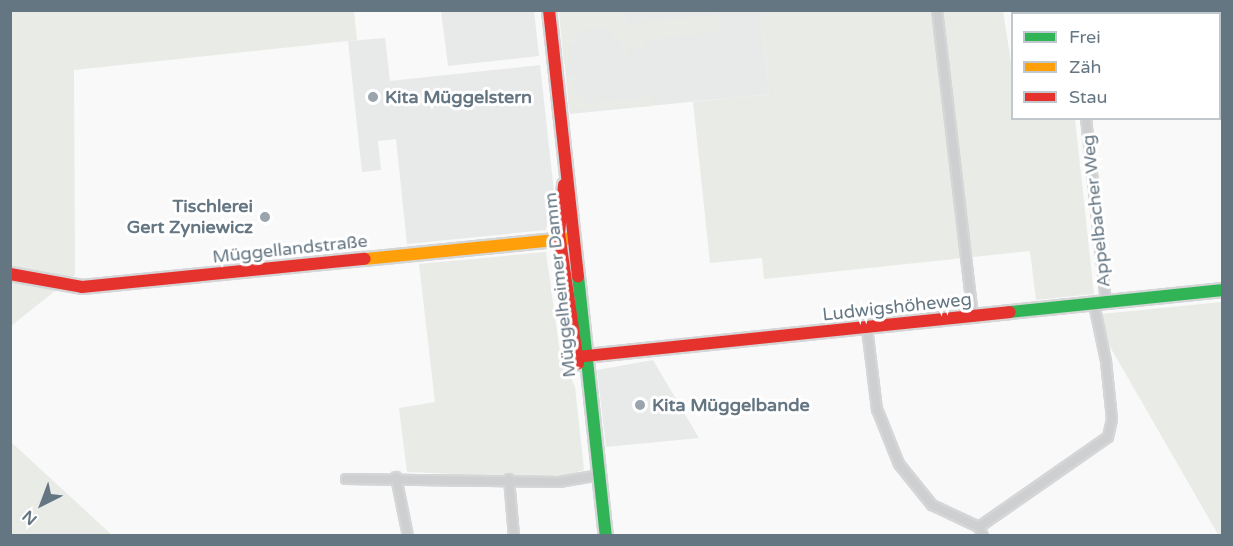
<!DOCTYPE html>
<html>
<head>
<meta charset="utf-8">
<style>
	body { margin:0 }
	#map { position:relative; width:1233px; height:546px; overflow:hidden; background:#f9f9f9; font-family:"Varela Round",sans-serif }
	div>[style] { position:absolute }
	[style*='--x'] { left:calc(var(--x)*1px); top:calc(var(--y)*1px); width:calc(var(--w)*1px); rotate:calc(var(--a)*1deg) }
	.built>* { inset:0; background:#e8e9e9 }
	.green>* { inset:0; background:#e8ebe6 }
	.roads { filter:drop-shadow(2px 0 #d5d6d7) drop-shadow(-2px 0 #d5d6d7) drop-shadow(0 2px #d5d6d7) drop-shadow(0 -2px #d5d6d7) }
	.street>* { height:8px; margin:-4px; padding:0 4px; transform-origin:4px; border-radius:4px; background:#cecfd0 }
	.fast>* { height:12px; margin:-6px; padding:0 6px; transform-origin:6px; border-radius:6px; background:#30b455 }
	.slow>* { height:12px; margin:-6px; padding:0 6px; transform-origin:6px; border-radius:6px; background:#ff9f0a }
	.jam>* { height:12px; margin:-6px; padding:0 6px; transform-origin:6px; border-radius:6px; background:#e5322d }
	.dots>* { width:16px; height:16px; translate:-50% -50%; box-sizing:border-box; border:3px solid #fff; border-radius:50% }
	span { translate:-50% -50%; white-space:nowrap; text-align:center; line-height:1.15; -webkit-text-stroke:6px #fff; paint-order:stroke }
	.poi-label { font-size:18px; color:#657683; font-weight:700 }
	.left { translate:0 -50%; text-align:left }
	.right { translate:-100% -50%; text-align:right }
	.street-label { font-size:18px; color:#657683 }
	.frame { position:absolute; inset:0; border:12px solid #657683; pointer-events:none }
	.legend { position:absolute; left:1011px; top:12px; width:210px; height:108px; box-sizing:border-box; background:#fff; border:2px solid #c1c8cd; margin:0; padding:8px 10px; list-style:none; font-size:18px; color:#657683 }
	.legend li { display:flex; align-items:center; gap:12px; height:30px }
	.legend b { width:30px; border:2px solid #c1c8cd }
	.north { position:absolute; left:12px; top:474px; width:60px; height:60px; -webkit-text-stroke:4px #fff; paint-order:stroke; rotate:222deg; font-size:16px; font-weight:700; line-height:24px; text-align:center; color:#657683 }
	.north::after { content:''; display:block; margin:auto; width:21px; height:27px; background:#657683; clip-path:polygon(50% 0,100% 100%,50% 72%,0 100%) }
</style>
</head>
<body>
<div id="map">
	<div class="built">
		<div style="clip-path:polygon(441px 11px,534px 11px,539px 56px,448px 66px)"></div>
		<div style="clip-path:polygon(559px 11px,760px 11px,769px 94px,570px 114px)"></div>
		<div style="clip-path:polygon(385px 38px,390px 81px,540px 65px,554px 192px,546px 230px,407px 244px,396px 139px,378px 141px,381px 170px,362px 172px,348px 41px)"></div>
		<div style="clip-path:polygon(653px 360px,699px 438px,606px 447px,597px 370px)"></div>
	</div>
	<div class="green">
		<div style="clip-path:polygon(11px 11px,354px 11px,357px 40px,74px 70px,75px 275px,11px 326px)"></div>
		<div style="clip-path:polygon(625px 11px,627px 24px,719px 14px,720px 31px,647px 40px,640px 56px,639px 48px,627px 49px,628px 56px,615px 57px,622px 55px,621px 40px,613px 40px,612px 28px,578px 31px,577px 43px,569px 45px,571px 60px,579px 62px,564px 64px,559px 12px)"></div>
		<div style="clip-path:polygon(760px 11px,1003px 11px,1012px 69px,1012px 118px,1075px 119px,1094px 294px,1036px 300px,1030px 251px,764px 279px,762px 258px,710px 263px,693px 102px,769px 94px)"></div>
		<div style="clip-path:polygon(580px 75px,581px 81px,573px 82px,575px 97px,584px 97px,585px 104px,597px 103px,596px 96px,601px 102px,617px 101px,621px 93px,622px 100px,638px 99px,641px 91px,642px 98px,652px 97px,653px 106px,569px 111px,566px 76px)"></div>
		<div style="clip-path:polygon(546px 252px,560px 353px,575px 387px,584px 470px,556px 478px,407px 472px,399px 408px,435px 402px,419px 264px)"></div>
		<div style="clip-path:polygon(1222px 302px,1222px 535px,1219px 536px,1109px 345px,1101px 314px)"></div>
		<div style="clip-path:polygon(10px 442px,11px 442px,112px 535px,11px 535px)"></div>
	</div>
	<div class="roads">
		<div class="street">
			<div style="--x:937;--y:10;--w:309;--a:83.3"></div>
			<div style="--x:1074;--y:10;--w:4;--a:90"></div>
			<div style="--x:1086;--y:118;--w:186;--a:83.8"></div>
			<div style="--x:867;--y:328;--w:82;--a:83"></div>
			<div style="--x:877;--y:409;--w:59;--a:68.2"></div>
			<div style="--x:899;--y:464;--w:53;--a:51.2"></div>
			<div style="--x:932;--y:505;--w:52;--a:25.1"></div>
			<div style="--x:979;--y:527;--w:10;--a:66"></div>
			<div style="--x:396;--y:477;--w:60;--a:78.5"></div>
			<div style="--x:346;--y:479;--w:213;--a:0.8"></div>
			<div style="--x:559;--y:482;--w:41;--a:-9.9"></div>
			<div style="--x:509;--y:479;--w:57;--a:85"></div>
			<div style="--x:979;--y:527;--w:157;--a:-34.9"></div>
			<div style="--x:1108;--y:437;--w:18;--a:-77"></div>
			<div style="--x:1112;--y:419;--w:58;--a:-95.9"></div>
			<div style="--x:1106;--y:361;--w:58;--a:-101.9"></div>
		</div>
		<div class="fast">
			<div style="--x:578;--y:276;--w:262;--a:83.9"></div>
			<div style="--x:1010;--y:312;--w:213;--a:-5.9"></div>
		</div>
		<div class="slow">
			<div style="--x:365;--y:259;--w:210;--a:-5.7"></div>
		</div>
		<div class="jam">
			<div style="--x:549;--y:10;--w:268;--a:83.8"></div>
			<div style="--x:564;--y:185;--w:48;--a:95.9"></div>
			<div style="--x:559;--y:233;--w:132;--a:81.7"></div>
			<div style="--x:10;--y:274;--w:73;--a:10.2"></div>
			<div style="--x:82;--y:287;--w:284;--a:-5.7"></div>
			<div style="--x:576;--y:357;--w:436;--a:-5.9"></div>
		</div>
	</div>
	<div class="dots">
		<div style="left:373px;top:97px;background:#99a4ac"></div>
		<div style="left:265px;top:217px;background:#99a4ac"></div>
		<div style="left:640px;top:405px;background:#99a4ac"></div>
	</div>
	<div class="poi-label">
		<span class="left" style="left:385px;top:97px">Kita Müggelstern</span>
		<span class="right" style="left:253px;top:217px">Tischlerei<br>Gert Zyniewicz</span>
		<span class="left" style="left:652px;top:405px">Kita Müggelbande</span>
	</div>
	<div class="street-label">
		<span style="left:1096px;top:211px;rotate:-96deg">Appelbacher Weg</span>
		<span style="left:290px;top:249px;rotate:-6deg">Müggellandstraße</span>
		<span style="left:560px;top:285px;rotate:-96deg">Müggelheimer Damm</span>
		<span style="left:897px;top:307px;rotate:-6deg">Ludwigshöheweg</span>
	</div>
	<div class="frame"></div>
	<ul class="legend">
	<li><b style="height:8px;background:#30b455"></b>Frei</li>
	<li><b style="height:8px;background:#ff9f0a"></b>Zäh</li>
	<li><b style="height:8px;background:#e5322d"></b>Stau</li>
	</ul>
	<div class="north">N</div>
</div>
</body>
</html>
